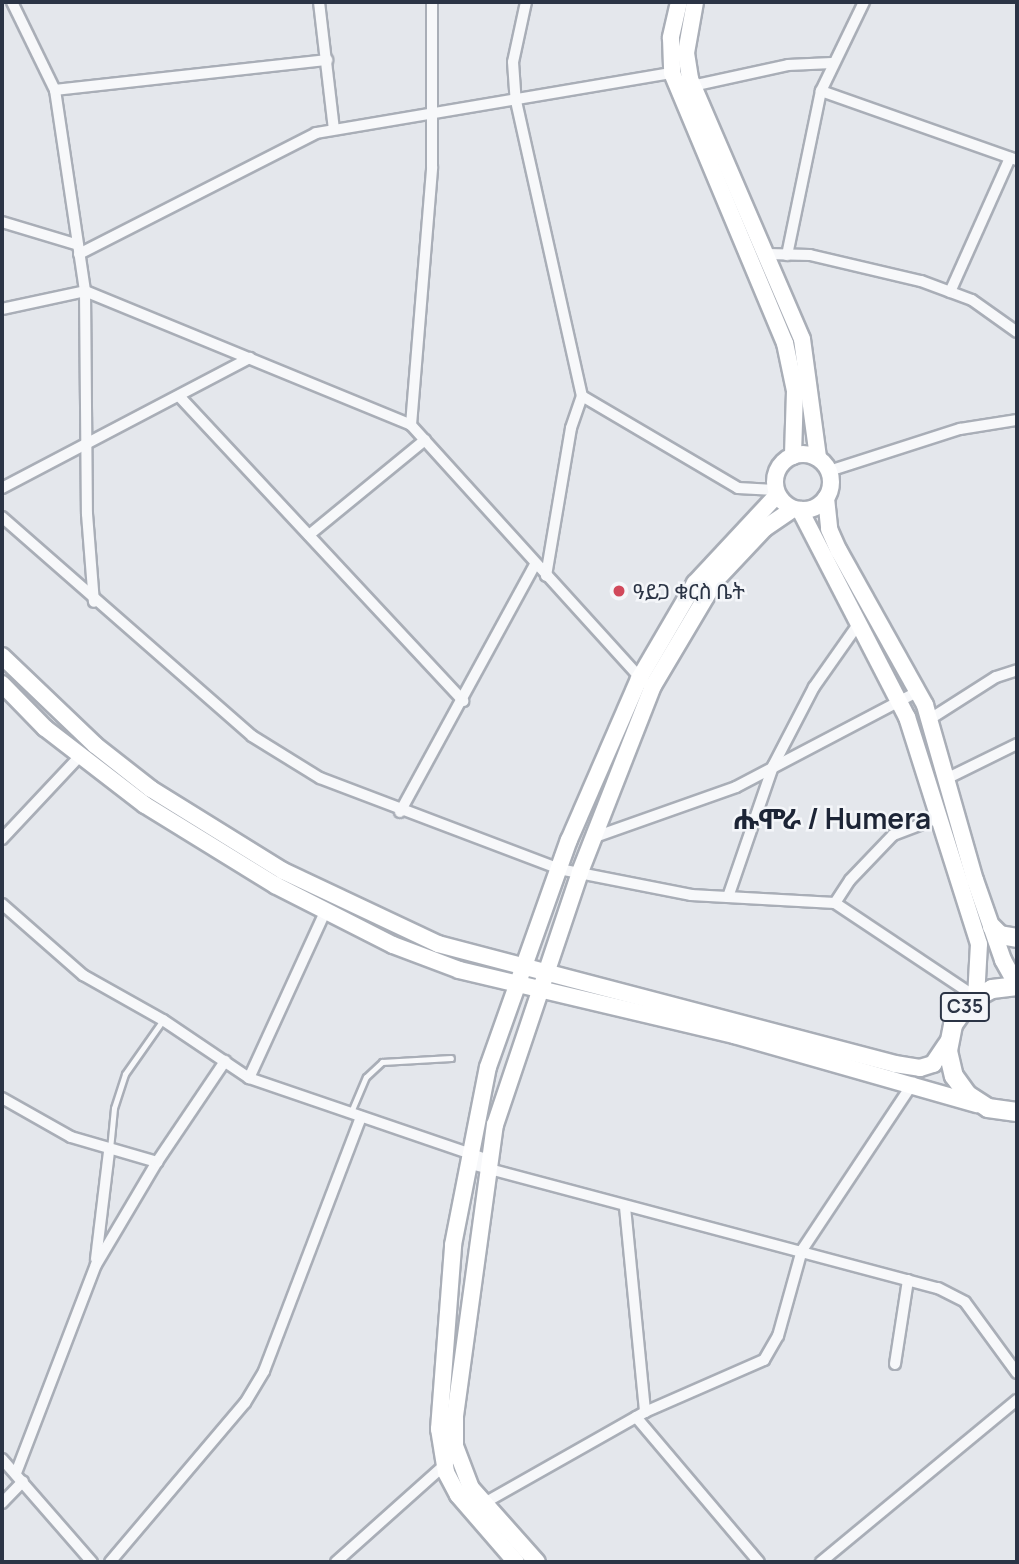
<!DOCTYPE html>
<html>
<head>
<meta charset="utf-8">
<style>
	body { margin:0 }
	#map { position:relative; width:1019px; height:1564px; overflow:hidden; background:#e4e7ec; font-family:Manrope,"Noto Sans Ethiopic",sans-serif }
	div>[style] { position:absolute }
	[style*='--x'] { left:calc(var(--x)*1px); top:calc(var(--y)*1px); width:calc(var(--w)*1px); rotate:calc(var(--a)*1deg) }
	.roads { filter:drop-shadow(2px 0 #a9aeb7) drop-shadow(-2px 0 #a9aeb7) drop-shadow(0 2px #a9aeb7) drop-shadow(0 -2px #a9aeb7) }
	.lane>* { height:5px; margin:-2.5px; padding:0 2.5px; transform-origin:2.5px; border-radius:2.5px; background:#f7f8fa }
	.street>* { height:10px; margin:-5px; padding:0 5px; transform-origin:5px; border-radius:5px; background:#f7f8fa }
	.secondary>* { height:16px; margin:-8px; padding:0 8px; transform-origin:8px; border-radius:8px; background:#fff }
	.secondary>.ring { margin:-8px; padding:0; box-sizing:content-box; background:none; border:16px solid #fff; border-radius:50% }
	.primary>* { height:18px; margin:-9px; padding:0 9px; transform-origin:9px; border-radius:9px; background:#fff }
	.dots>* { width:19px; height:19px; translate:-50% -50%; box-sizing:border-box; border:4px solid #f4f6f9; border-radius:50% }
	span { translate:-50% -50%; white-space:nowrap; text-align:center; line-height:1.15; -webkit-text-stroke:5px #f4f6f9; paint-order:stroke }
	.shield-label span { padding:2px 5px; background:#f4f6f9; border:2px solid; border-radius:5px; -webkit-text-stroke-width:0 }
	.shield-label { font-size:19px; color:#2b3445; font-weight:700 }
	.poi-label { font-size:21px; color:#2b3445 }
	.left { translate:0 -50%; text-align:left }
	.district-label { font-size:28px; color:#1d2536; font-weight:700 }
	.frame { position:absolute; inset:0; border:4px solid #2b3445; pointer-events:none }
</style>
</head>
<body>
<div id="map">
	<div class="roads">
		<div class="lane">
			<div style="--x:351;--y:1112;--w:38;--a:-67"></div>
			<div style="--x:366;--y:1077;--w:22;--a:-43"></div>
			<div style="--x:382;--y:1062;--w:69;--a:-3.3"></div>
			<div style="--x:110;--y:1149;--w:41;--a:-84.4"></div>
			<div style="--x:114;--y:1108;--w:36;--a:-72"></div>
			<div style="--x:125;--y:1074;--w:66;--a:-54.9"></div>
		</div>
		<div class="street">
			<div style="--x:12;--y:2;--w:98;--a:64"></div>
			<div style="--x:55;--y:90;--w:203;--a:81.5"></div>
			<div style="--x:85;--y:291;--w:223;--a:89.5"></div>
			<div style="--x:87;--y:514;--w:88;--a:85.5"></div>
			<div style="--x:319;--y:2;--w:128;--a:83.3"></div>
			<div style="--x:526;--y:2;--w:61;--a:102.2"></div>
			<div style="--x:513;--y:62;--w:39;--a:86"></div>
			<div style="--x:516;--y:101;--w:302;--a:77.4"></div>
			<div style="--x:582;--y:396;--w:34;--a:109"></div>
			<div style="--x:571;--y:428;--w:150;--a:99.6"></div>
			<div style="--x:692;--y:86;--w:98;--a:-12.3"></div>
			<div style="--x:788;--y:65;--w:44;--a:-2.6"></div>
			<div style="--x:55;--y:90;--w:274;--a:-6.3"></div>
			<div style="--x:821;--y:91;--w:208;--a:19.4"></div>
			<div style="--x:2;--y:222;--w:79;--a:16.8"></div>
			<div style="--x:79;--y:254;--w:266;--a:-27"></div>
			<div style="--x:316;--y:133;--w:361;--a:-9.6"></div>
			<div style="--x:767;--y:254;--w:43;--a:1.3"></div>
			<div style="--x:810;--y:255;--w:114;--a:13.2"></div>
			<div style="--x:921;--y:281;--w:54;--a:20.4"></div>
			<div style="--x:972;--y:300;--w:55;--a:35.4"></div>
			<div style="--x:787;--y:255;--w:167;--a:-78.3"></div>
			<div style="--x:821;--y:91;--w:99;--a:-64.2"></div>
			<div style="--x:950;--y:292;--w:147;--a:-65.9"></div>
			<div style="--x:2;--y:309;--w:85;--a:-12.2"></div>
			<div style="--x:85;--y:291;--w:352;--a:22.3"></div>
			<div style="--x:411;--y:425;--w:347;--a:47.8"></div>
			<div style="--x:179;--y:396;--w:417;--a:47"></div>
			<div style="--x:582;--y:396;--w:181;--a:30.5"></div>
			<div style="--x:738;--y:488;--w:37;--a:3"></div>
			<div style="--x:411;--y:425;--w:259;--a:-85.3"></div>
			<div style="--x:432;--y:167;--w:165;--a:-90"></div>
			<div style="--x:829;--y:471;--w:138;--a:-17.8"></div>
			<div style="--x:960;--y:429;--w:58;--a:-9"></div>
			<div style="--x:2;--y:488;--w:280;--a:-27.7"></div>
			<div style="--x:2;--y:517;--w:332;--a:41.2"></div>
			<div style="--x:252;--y:736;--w:80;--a:31.7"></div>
			<div style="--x:320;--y:778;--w:256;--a:20.8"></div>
			<div style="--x:559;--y:869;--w:135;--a:11.1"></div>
			<div style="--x:691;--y:895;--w:144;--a:3.2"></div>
			<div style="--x:835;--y:903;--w:169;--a:33.7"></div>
			<div style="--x:309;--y:535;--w:150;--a:-39.3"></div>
			<div style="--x:930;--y:719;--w:78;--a:-32.5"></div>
			<div style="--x:996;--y:677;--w:22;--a:-18"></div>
			<div style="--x:946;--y:779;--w:79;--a:-26.2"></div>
			<div style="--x:400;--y:812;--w:282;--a:-61.4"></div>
			<div style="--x:592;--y:838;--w:153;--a:-19.5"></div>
			<div style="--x:736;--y:787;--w:204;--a:-27.7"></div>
			<div style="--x:2;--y:839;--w:114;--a:-46.8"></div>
			<div style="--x:728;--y:897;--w:139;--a:-71"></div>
			<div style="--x:773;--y:766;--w:89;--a:-62.6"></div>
			<div style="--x:814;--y:687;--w:78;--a:-54.9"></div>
			<div style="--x:835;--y:903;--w:27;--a:-57"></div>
			<div style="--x:850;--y:880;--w:62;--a:-46.3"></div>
			<div style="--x:893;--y:835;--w:48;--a:-20.7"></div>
			<div style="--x:2;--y:904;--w:108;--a:41.2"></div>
			<div style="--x:83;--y:975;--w:92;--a:29.4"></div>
			<div style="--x:163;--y:1020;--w:104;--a:34"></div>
			<div style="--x:249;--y:1078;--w:253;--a:18.9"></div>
			<div style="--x:249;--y:1078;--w:183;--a:-65.4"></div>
			<div style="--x:2;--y:1098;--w:79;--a:29.5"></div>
			<div style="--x:71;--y:1137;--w:90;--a:16.2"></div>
			<div style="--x:467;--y:1163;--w:487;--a:14.9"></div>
			<div style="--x:938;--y:1288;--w:30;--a:27"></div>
			<div style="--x:965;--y:1302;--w:88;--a:53.8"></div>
			<div style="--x:625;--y:1207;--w:206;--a:84.4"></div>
			<div style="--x:96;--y:1259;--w:109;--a:-83.1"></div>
			<div style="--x:895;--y:1364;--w:85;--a:-81.2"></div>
			<div style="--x:636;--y:1417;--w:190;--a:49.7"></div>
			<div style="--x:2;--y:1459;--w:137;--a:48.9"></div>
			<div style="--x:16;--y:1473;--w:223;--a:-69"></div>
			<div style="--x:96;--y:1265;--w:120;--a:-59.4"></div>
			<div style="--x:157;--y:1162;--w:122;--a:-56"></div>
			<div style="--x:2;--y:1503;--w:30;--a:-46"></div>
			<div style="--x:479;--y:1506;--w:191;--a:-29.5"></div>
			<div style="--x:645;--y:1412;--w:130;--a:-23.6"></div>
			<div style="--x:764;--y:1360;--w:28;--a:-60"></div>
			<div style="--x:778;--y:1336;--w:89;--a:-74.4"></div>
			<div style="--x:802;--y:1250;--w:201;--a:-56.4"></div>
			<div style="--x:110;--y:1562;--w:209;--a:-49.7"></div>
			<div style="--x:245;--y:1403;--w:37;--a:-59"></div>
			<div style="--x:264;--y:1371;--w:272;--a:-69.1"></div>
			<div style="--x:336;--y:1562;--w:152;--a:-41.8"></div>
			<div style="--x:821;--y:1562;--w:254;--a:-39.6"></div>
		</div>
		<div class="secondary">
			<div style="--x:679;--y:2;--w:37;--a:103"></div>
			<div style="--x:671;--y:38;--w:35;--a:88"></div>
			<div style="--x:672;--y:73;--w:293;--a:67.3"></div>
			<div style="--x:785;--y:343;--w:49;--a:78.2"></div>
			<div style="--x:795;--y:391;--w:65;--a:91.8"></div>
			<div style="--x:695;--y:2;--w:52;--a:100"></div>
			<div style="--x:686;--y:53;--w:26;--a:81"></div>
			<div style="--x:690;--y:79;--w:283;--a:66.7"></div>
			<div style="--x:802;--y:339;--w:120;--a:82.3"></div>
			<div class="ring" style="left:775px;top:454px;width:40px;height:40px"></div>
			<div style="--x:826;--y:498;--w:31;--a:84"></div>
			<div style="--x:829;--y:529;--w:24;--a:66"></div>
			<div style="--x:839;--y:551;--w:176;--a:60.8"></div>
			<div style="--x:925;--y:705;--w:182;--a:74.1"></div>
			<div style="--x:975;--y:880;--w:85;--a:70.7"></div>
			<div style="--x:1003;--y:960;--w:29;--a:61"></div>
			<div style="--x:800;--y:510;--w:233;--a:62.7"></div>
			<div style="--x:907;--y:717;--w:238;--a:72.4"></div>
			<div style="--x:979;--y:944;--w:53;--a:93.2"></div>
			<div style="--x:2;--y:656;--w:129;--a:43.7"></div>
			<div style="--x:95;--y:745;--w:71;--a:38.2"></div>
			<div style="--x:151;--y:789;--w:155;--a:31.8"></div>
			<div style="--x:283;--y:871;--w:171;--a:25.2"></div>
			<div style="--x:438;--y:944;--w:472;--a:14.7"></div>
			<div style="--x:895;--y:1064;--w:25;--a:9"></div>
			<div style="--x:920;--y:1068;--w:14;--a:-17"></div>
			<div style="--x:933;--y:1064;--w:27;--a:-56"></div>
			<div style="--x:2;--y:684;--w:62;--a:45.7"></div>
			<div style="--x:45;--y:728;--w:126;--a:37.6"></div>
			<div style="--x:145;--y:805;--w:153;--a:31.6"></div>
			<div style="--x:275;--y:885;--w:132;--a:27"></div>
			<div style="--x:393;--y:945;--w:71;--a:20.7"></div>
			<div style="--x:459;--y:970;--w:283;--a:13.3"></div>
			<div style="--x:734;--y:1035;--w:253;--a:15.9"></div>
			<div style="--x:516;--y:1562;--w:89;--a:-130.9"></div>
			<div style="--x:458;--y:1495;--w:26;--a:-118"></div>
			<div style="--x:446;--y:1472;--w:44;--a:-99.2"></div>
			<div style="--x:439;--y:1429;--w:185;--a:-85.6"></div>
			<div style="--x:453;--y:1245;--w:181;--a:-78.9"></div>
			<div style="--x:488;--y:1067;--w:241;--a:-70.4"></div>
			<div style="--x:569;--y:840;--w:176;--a:-66.5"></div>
			<div style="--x:639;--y:679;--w:111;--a:-59.7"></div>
			<div style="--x:695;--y:583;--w:120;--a:-47"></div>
			<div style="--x:537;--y:1562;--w:99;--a:-131.7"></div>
			<div style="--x:471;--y:1488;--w:45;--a:-110.9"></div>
			<div style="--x:455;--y:1446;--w:30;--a:-90"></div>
			<div style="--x:455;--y:1416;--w:294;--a:-82.2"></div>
			<div style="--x:495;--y:1125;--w:267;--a:-71.4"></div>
			<div style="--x:580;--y:872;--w:200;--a:-68.6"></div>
			<div style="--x:653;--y:686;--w:123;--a:-59.3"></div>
			<div style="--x:716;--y:580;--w:71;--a:-46.7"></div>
			<div style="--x:765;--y:528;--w:34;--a:-34"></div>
		</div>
		<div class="primary">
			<div style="--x:992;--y:927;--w:11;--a:45"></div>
			<div style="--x:1000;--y:935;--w:17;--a:10"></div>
			<div style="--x:1017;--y:986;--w:25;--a:173"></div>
			<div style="--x:992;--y:989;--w:26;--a:151"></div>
			<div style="--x:969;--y:1002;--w:28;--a:125"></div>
			<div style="--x:953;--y:1025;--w:26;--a:101"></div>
			<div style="--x:948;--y:1051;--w:26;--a:77"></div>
			<div style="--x:954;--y:1076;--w:24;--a:54"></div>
			<div style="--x:968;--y:1095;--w:24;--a:33"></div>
			<div style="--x:988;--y:1108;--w:29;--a:8"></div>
		</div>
	</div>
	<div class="dots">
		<div style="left:619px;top:591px;background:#d1495b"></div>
	</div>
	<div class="shield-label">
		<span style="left:965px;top:1007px">C35</span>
	</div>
	<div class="poi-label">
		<span class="left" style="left:633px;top:591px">ዓይጋ ቁርስ ቤት</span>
	</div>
	<div class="district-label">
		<span style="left:832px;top:818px">ሑሞራ / Humera</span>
	</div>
	<div class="frame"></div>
</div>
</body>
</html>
